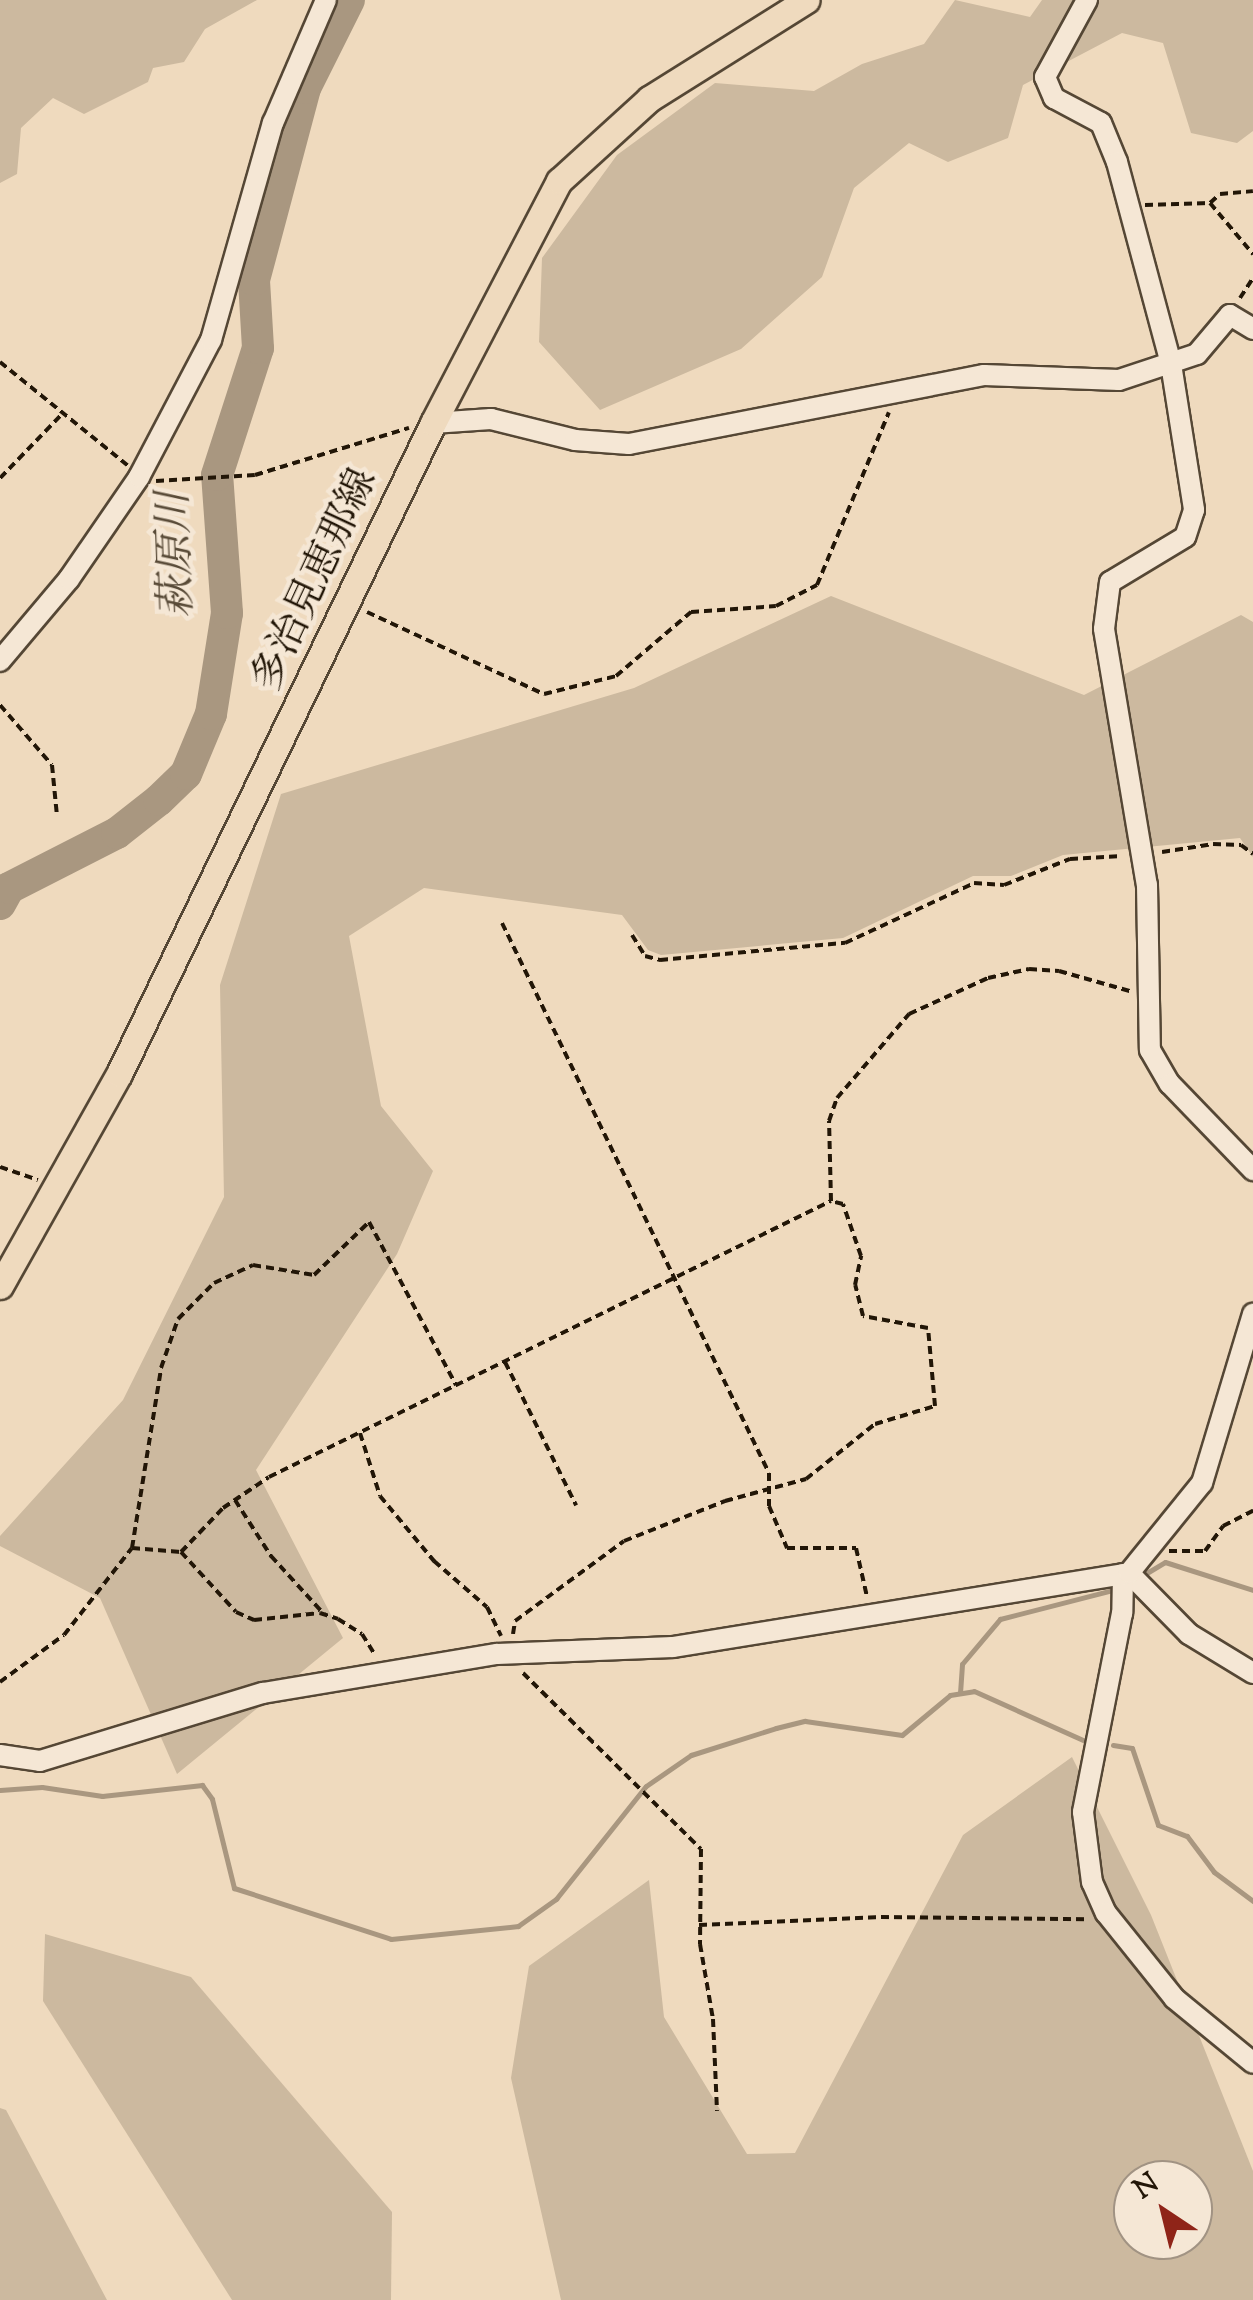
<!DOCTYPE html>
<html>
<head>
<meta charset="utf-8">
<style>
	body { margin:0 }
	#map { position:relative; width:1253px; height:2300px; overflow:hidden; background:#efdabe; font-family:"Sorts Mill Goudy","Noto Serif JP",serif }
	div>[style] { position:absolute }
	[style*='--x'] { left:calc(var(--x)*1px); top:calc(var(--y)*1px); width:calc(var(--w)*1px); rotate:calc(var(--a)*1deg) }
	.green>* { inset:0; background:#ccb99f }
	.stream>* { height:5px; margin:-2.5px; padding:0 2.5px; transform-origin:2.5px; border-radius:2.5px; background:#a99780 }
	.river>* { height:32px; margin:-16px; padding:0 16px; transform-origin:16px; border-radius:16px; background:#a99780 }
	.path>* { height:4px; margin-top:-2px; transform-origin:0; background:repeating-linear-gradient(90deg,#221607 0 8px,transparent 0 13px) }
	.roads { filter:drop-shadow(2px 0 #554735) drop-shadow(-2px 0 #554735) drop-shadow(0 2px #554735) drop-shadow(0 -2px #554735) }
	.minor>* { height:20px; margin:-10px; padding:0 10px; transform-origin:10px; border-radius:10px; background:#f5e7d5 }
	.major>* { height:25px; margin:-12.5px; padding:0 12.5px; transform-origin:12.5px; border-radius:12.5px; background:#efdabe }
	span { translate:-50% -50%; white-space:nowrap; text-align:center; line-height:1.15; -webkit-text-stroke:9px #f5e7d5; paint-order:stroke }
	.street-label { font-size:40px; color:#221607 }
	.water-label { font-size:42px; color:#584a37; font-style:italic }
	.north { position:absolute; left:1113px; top:2160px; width:100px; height:100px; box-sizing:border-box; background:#f5e7d5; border:2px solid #a19383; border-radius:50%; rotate:325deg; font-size:28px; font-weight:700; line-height:40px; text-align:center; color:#221607 }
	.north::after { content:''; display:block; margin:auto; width:35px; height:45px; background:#8f2418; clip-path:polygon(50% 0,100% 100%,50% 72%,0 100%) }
</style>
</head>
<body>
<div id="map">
	<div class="green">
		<div style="clip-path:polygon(0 0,257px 0,205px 29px,184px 62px,153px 68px,148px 82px,84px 114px,53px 98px,21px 128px,17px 174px,0 183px)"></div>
		<div style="clip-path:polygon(955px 0,1030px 17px,1042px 0,1253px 0,1253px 131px,1237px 143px,1191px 133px,1163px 43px,1122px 33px,1023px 85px,1008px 138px,948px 162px,909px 143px,854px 188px,822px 277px,741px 349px,600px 410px,539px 342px,542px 258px,617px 155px,715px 83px,814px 91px,862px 64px,924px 44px)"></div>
		<div style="clip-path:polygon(831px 596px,1084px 695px,1241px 615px,1253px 622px,1253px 857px,1240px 838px,1063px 855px,1011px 876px,973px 876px,843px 938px,661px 955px,648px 950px,622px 915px,424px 888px,349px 936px,381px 1106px,433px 1171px,397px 1254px,256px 1470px,343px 1638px,177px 1774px,100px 1598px,0 1546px,0 1536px,123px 1400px,224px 1197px,220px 985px,281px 794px,634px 688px)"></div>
		<div style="clip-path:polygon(evenodd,1072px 1757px,1151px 1915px,1253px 2171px,1253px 2300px,561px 2300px,511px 2078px,529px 1966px,649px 1880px,664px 2017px,747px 2154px,795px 2153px,963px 1835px,1072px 1757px,1133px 2180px,1193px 2180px,1193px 2240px,1133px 2240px,1133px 2180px)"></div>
		<div style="clip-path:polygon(45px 1934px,191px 1977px,392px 2212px,391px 2300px,232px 2300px,43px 2001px)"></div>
		<div style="clip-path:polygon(0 2108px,6px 2110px,107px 2300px,0 2300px)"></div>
	</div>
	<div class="stream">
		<div style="--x:1140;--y:1577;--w:29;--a:-31"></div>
		<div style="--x:1165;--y:1562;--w:92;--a:17.7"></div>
		<div style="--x:960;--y:1693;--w:29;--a:-86"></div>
		<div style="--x:962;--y:1664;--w:59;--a:-49.8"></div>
		<div style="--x:1000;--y:1619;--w:121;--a:-14.4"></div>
		<div style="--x:1113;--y:1745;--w:19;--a:9"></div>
		<div style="--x:1132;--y:1748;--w:81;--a:71.3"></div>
		<div style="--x:1158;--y:1825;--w:31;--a:21"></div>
		<div style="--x:1187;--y:1836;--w:45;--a:53.1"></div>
		<div style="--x:1214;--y:1872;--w:49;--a:36.6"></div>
		<div style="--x:0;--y:1790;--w:42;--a:-4.1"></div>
		<div style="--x:42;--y:1787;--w:61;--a:8.5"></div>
		<div style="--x:102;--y:1796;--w:101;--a:-6.3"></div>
		<div style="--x:202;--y:1785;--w:17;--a:54"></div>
		<div style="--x:212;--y:1799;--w:92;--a:76.1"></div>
		<div style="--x:234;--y:1888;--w:165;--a:18"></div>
		<div style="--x:391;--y:1939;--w:128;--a:-5.8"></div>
		<div style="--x:518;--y:1926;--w:47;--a:-35.4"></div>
		<div style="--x:556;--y:1899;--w:144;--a:-51.5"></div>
		<div style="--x:646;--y:1786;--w:55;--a:-34.6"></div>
		<div style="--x:691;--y:1755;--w:89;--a:-17.6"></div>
		<div style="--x:776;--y:1728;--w:30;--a:-14"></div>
		<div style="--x:805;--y:1721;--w:98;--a:8.2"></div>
		<div style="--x:902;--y:1735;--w:62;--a:-39.8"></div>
		<div style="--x:950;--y:1695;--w:24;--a:-9"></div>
		<div style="--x:974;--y:1691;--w:120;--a:24.2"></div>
	</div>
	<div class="river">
		<div style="--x:0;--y:904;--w:18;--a:-61"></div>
		<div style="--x:9;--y:888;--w:121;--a:-27"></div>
		<div style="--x:117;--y:833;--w:53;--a:-38.2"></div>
		<div style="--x:159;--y:800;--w:37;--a:-44"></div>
		<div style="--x:186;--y:774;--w:65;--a:-67.4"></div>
		<div style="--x:211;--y:714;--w:102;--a:-81"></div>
		<div style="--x:227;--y:613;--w:138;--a:-94.1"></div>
		<div style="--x:217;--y:475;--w:133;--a:-72.1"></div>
		<div style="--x:258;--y:348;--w:68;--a:-93.4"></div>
		<div style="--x:254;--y:280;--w:199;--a:-75.1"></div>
		<div style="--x:305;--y:88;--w:98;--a:-63.4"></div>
	</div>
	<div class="path">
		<div style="--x:1210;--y:203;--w:13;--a:-42"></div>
		<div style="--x:1220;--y:194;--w:33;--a:-5"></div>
		<div style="--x:1145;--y:205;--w:65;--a:-1.8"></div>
		<div style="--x:1210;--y:203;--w:67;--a:49.9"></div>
		<div style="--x:1240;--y:298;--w:24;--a:-57"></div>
		<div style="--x:0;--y:362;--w:164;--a:39"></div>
		<div style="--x:0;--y:478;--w:89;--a:-45.9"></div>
		<div style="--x:156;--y:481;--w:99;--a:-3.5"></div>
		<div style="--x:255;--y:475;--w:161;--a:-17"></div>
		<div style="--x:367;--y:612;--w:195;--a:24.9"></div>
		<div style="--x:544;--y:694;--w:74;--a:-14"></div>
		<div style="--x:616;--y:676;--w:99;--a:-40.5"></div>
		<div style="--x:691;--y:612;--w:85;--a:-4"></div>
		<div style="--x:776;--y:606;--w:46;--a:-27.1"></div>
		<div style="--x:817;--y:585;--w:187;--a:-67.4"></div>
		<div style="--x:0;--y:705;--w:79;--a:49.1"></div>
		<div style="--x:52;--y:765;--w:51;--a:84.4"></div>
		<div style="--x:1162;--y:852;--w:52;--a:-8.9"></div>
		<div style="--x:1213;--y:844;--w:28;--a:2"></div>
		<div style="--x:1241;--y:845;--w:15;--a:37"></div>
		<div style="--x:502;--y:923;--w:611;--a:64.11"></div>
		<div style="--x:769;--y:1473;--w:33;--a:90"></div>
		<div style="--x:769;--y:1506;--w:46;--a:66.8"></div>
		<div style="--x:787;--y:1548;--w:69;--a:0"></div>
		<div style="--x:856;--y:1548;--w:50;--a:77.3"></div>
		<div style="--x:632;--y:935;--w:25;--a:58"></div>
		<div style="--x:645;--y:956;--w:16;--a:15"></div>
		<div style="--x:660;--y:960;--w:186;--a:-5.3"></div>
		<div style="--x:845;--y:943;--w:142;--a:-24.9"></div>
		<div style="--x:974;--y:883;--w:30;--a:4"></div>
		<div style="--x:1004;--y:885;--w:71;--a:-21.5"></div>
		<div style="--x:1070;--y:859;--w:52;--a:-3.3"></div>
		<div style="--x:0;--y:1167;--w:40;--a:18.9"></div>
		<div style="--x:505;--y:1362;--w:160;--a:63.6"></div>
		<div style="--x:360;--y:1433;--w:66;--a:72.4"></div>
		<div style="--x:380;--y:1496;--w:85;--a:50.3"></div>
		<div style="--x:434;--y:1561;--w:70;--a:41"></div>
		<div style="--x:487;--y:1607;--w:32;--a:64"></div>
		<div style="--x:235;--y:1500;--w:67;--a:57.3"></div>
		<div style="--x:271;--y:1556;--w:79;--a:47.6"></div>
		<div style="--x:132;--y:1548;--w:182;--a:-80.8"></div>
		<div style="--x:161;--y:1368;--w:52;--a:-70.9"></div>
		<div style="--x:178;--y:1319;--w:51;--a:-45"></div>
		<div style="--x:214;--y:1283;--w:43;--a:-24.8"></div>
		<div style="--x:253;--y:1265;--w:62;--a:9.3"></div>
		<div style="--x:314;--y:1275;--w:76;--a:-43.9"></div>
		<div style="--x:369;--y:1222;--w:185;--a:61.9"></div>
		<div style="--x:1169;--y:1551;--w:36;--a:0"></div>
		<div style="--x:1205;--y:1551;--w:31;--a:-54"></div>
		<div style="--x:1223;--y:1526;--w:34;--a:-27"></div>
		<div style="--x:181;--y:1552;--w:61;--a:-46.3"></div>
		<div style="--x:223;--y:1508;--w:55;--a:-34"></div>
		<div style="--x:269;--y:1477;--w:626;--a:-26.16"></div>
		<div style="--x:831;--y:1201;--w:80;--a:-91.4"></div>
		<div style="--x:829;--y:1121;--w:24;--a:-71"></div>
		<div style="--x:837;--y:1098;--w:111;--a:-49.4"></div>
		<div style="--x:909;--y:1014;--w:87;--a:-24.5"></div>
		<div style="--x:988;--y:978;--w:42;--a:-12.4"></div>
		<div style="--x:1029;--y:969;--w:30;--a:4"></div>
		<div style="--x:1059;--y:971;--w:77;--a:15.8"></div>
		<div style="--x:513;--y:1634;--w:13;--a:-81"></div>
		<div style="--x:515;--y:1621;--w:135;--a:-36.3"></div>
		<div style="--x:624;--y:1541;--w:109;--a:-21.6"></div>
		<div style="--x:725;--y:1501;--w:84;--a:-15.2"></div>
		<div style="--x:806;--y:1479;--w:88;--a:-38.6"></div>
		<div style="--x:875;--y:1424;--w:63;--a:-16.7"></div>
		<div style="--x:935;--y:1406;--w:78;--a:-95.1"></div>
		<div style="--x:928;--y:1328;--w:66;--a:-169.5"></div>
		<div style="--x:863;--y:1316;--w:32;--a:-104"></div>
		<div style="--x:855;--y:1285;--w:30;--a:-78"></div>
		<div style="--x:861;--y:1256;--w:55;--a:-109.1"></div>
		<div style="--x:843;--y:1204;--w:12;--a:-166"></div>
		<div style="--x:523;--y:1673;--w:250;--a:44.7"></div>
		<div style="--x:701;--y:1849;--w:95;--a:90.6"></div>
		<div style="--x:700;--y:1944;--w:76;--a:80.2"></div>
		<div style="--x:713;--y:2019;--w:92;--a:87.5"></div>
		<div style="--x:0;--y:1682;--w:79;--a:-36.3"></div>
		<div style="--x:64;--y:1635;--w:110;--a:-52"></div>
		<div style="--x:132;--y:1548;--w:49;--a:4.7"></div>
		<div style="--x:181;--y:1552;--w:81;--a:47.5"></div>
		<div style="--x:236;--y:1612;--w:20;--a:24"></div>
		<div style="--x:254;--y:1620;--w:66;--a:-6.1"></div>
		<div style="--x:320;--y:1613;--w:19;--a:18"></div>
		<div style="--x:338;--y:1619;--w:28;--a:32"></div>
		<div style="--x:362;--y:1634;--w:25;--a:58"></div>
		<div style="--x:699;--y:1925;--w:182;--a:-2.5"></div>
		<div style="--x:881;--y:1917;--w:207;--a:0.6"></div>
	</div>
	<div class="roads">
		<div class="minor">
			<div style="--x:1087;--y:0;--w:88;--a:118.6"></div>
			<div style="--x:1045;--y:77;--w:23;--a:67"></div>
			<div style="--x:1054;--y:98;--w:53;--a:28"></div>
			<div style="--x:1101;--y:123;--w:42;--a:67.7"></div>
			<div style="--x:1117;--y:162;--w:209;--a:75"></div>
			<div style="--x:1171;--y:364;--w:148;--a:81"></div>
			<div style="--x:1194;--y:510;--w:28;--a:108"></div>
			<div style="--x:1185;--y:537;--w:87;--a:149"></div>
			<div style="--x:1110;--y:582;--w:47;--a:97.3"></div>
			<div style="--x:1104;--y:629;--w:260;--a:80.5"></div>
			<div style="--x:1147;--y:885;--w:165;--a:89"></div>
			<div style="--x:1150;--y:1050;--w:39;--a:60"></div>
			<div style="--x:1170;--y:1084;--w:120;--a:46"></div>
			<div style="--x:433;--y:423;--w:58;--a:-3.9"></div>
			<div style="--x:491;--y:419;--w:87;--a:14"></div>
			<div style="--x:575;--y:440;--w:54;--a:4.2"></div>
			<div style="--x:629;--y:444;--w:362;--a:-11"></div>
			<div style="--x:984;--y:375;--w:135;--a:2.1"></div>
			<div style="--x:1119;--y:380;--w:82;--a:-18.4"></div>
			<div style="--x:1197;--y:354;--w:51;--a:-49.8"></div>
			<div style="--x:1230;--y:315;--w:27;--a:31"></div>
			<div style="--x:0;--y:661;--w:107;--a:-49.9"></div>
			<div style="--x:69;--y:579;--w:124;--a:-55.5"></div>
			<div style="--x:139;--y:477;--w:155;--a:-62.3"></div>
			<div style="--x:211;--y:340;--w:226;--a:-74.1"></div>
			<div style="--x:273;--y:123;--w:134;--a:-66.7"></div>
			<div style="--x:1129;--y:1573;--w:86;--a:45.5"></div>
			<div style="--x:1189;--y:1634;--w:75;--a:31.4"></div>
			<div style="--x:1123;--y:1574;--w:39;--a:91"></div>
			<div style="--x:1122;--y:1613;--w:203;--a:101.1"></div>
			<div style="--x:1083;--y:1812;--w:71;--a:82.7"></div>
			<div style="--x:1092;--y:1882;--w:34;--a:66"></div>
			<div style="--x:1106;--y:1913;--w:109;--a:51.3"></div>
			<div style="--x:1174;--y:1998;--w:102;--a:39.4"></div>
			<div style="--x:0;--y:1755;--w:40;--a:8.5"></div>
			<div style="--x:40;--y:1761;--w:233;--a:-17"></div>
			<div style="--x:263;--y:1693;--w:237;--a:-9.5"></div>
			<div style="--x:497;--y:1654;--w:176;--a:-2.3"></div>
			<div style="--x:673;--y:1647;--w:462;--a:-9.2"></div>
			<div style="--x:1129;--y:1573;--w:116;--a:-51"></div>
			<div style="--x:1202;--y:1483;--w:177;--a:-73.2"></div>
		</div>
		<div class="major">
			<div style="--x:0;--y:1286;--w:243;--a:-60.7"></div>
			<div style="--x:119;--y:1074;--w:723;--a:-64.25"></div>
			<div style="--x:433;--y:423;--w:273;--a:-62.5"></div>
			<div style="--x:559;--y:181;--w:122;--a:-42.3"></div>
			<div style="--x:649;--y:99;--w:186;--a:-32.1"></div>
		</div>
	</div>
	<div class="street-label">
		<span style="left:317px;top:581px;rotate:-65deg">多治見恵那線</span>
	</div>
	<div class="water-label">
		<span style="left:178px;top:555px;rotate:-92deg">萩原川</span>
	</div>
	<div class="north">N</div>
</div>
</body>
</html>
